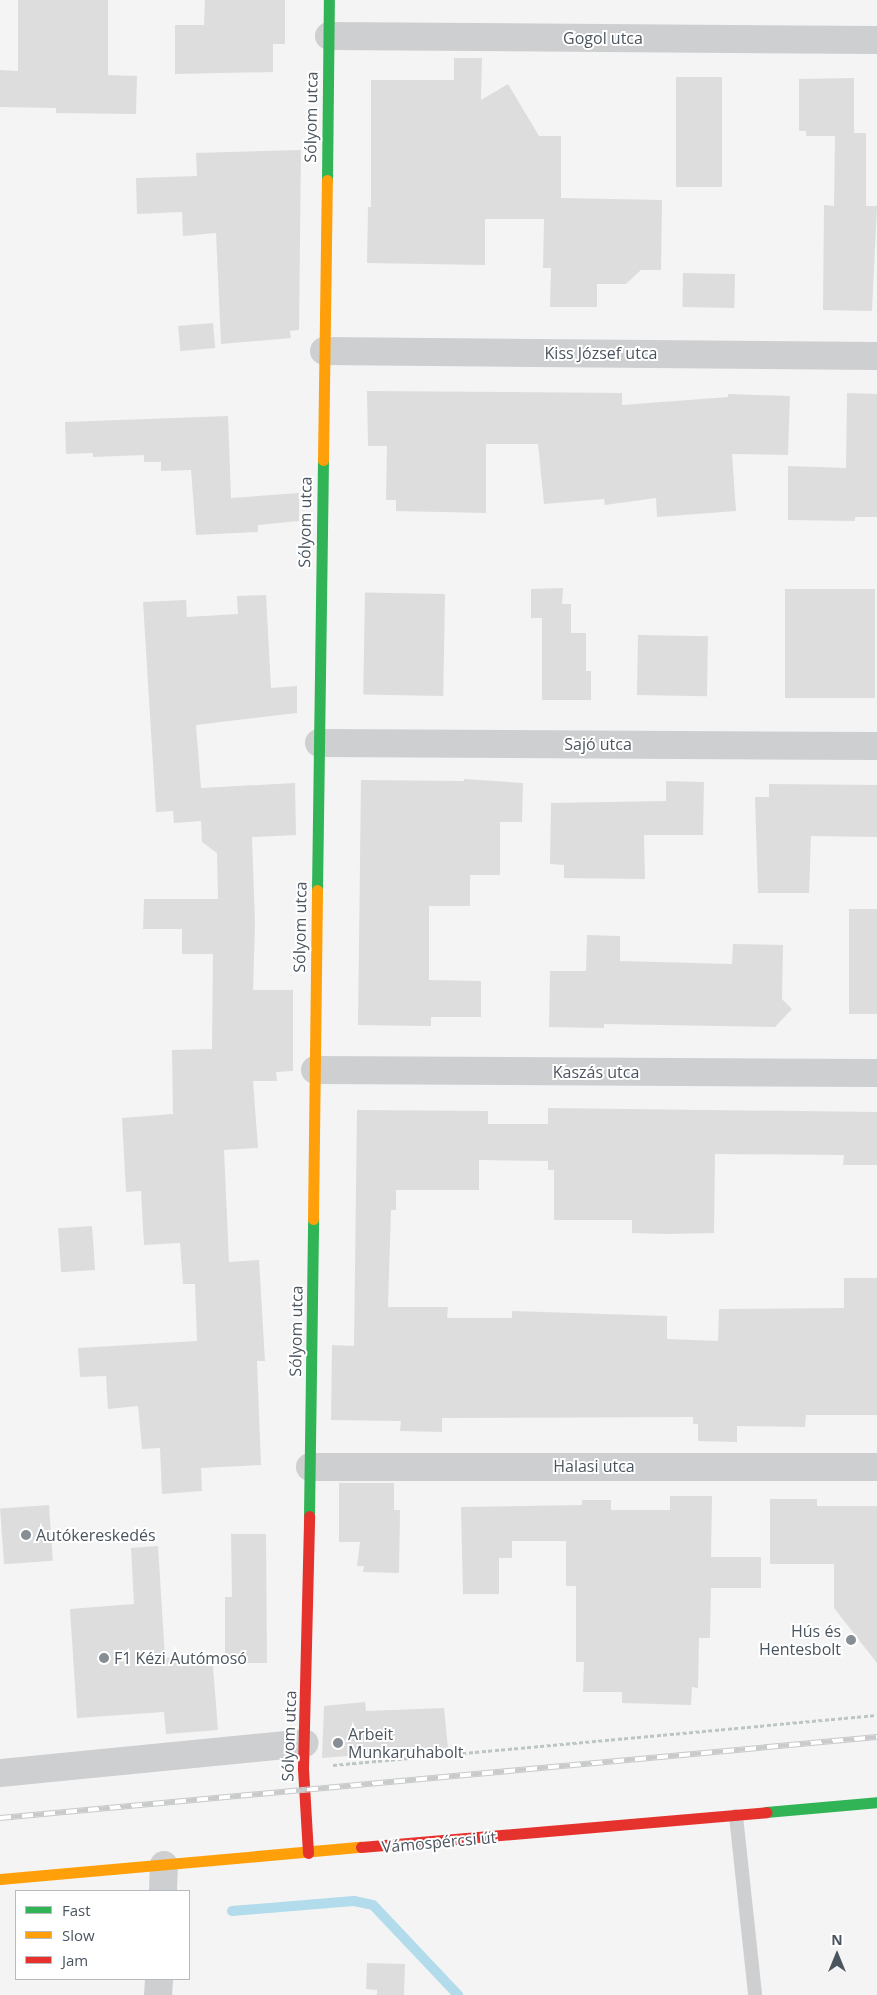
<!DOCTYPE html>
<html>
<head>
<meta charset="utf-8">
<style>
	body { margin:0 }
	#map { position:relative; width:877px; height:1995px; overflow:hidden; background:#f4f4f4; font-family:"Open Sans",sans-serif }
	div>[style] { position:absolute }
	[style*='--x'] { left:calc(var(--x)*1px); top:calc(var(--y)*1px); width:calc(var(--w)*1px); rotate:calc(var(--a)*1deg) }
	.stream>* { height:10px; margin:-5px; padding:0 5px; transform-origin:5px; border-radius:5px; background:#b2dcec }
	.building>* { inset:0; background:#ddddde; transform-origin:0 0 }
	.path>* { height:3px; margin-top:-1.5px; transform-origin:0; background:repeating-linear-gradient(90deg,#bcc7c4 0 4px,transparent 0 6.5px) }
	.lane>* { height:14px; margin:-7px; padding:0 7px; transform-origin:7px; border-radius:7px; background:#cecfd1 }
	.street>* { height:28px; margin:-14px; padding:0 14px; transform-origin:14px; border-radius:14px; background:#cecfd1 }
	.fast>* { height:11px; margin:-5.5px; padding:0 5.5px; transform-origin:5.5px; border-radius:5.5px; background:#30b455 }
	.slow>* { height:11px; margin:-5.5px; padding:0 5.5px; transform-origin:5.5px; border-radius:5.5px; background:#ff9f0a }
	.jam>* { height:11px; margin:-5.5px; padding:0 5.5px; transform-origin:5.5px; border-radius:5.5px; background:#e5322d }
	.rail>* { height:5.5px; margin-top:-2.75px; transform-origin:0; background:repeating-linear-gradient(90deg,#fff 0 11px,#c9cacb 0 22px); box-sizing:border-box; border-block:1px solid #c9cacb }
	.dots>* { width:14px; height:14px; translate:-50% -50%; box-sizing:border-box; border:2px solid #fff; border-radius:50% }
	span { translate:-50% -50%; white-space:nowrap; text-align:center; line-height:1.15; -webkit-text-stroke:4px #fff; paint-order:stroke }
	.street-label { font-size:16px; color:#4b555f }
	.poi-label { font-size:16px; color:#4b555f }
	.left { translate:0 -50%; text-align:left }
	.right { translate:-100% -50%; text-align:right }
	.legend { position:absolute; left:15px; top:1890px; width:175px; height:90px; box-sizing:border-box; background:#fff; border:1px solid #b7bbbf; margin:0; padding:6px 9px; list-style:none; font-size:15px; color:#4b555f }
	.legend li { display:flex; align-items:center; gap:10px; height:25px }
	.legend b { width:25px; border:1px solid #b7bbbf }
	.north { position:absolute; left:812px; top:1930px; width:50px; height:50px; -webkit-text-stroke:4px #fff; paint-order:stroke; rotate:0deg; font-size:14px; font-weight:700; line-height:20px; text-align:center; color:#4b555f }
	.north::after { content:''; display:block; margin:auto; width:18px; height:22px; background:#4b555f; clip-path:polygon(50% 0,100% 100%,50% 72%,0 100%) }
</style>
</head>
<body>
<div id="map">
	<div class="stream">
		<div style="--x:232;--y:1911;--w:122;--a:-4.7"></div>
		<div style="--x:354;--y:1901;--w:19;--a:12"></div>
		<div style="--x:373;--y:1905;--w:124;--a:46.6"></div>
	</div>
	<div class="building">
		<div style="clip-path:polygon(18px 0,108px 0,108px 75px,137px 76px,136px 114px,56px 113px,56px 108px,0 107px,0 70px,18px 71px)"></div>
		<div style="clip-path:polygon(205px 0,285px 0,285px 44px,273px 44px,273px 72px,175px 74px,175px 25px,204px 25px)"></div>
		<div style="clip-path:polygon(454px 58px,482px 58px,481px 100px,508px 84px,539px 136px,561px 136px,561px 198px,662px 200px,661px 270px,641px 270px,626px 284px,597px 284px,597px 307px,550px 307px,551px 268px,543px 268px,544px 219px,485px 219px,485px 265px,367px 263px,368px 207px,371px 207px,371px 80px,454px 80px)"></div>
		<div style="left:676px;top:77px;width:46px;height:110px"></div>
		<div style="clip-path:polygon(854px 78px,854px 133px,866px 133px,866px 206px,877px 206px,872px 311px,823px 310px,824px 205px,834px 206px,835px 136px,806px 136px,806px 131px,799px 131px,799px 79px)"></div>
		<div style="clip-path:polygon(301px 150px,299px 330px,290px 331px,291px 338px,221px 344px,216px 233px,183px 236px,182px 212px,137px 214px,136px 178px,197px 176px,196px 153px)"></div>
		<div style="left:683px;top:273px;width:52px;height:34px;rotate:1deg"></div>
		<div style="left:213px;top:323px;width:25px;height:35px;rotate:85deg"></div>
		<div style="clip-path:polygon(367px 391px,622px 393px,622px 405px,728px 397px,728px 394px,790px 396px,788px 455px,732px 454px,736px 511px,657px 517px,656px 498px,605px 505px,604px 499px,544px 504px,538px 444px,486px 444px,486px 513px,396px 511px,396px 500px,386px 500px,387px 446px,368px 446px)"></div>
		<div style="clip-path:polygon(847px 393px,877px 394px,877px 517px,855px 517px,855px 521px,788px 520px,788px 466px,846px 468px)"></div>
		<div style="clip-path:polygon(228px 416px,231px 498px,299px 493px,299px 521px,258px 525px,258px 532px,196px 535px,191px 470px,161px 471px,161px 462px,144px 462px,144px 455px,93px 457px,93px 453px,66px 454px,65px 422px)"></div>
		<div style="clip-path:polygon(563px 588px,562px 604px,571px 604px,571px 633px,586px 633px,586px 671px,591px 671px,591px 700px,542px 700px,542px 618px,531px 618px,531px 589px)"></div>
		<div style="left:785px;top:589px;width:90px;height:109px"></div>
		<div style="left:445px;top:594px;width:102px;height:80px;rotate:91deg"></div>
		<div style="clip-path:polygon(266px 595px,271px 688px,297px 686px,297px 713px,196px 725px,201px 788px,295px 783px,296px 835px,252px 837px,255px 924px,253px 990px,293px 990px,293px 1071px,276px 1072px,277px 1081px,253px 1081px,258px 1148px,224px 1150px,229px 1262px,259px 1260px,265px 1361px,257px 1361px,261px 1465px,201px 1468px,202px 1491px,162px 1494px,160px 1448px,142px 1449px,138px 1406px,108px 1409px,106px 1376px,80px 1377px,78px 1348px,197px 1341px,195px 1284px,183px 1284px,180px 1243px,144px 1245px,141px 1191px,126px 1192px,122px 1118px,173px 1114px,172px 1050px,212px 1049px,213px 954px,182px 954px,182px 929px,143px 929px,144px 899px,218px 899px,217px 853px,202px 842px,201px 821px,174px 823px,173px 811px,156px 812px,143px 602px,186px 600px,187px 617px,238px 614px,237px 596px)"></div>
		<div style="left:638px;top:635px;width:70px;height:60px;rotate:1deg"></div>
		<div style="clip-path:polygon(464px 779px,523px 783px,522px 822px,500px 822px,500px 875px,470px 875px,470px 906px,429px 906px,429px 980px,481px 981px,481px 1017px,431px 1017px,431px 1026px,358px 1025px,361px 780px,464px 781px)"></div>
		<div style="clip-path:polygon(666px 781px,704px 782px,703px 835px,644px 835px,645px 879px,564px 878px,564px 865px,550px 864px,551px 803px,666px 801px)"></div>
		<div style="clip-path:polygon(769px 784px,877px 785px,877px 837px,811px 836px,809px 893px,758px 893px,755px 797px,769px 797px)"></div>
		<div style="left:849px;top:909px;width:28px;height:105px"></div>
		<div style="clip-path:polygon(587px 935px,620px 936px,620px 961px,732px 964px,733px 944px,783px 945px,782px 999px,792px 1009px,775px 1027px,604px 1024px,604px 1028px,549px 1027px,550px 971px,586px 971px)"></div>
		<div style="clip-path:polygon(548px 1108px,877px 1112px,877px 1165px,843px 1165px,844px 1155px,715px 1154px,714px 1233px,668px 1234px,632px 1233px,632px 1220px,554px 1220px,554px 1170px,548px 1170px,548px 1161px,479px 1160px,479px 1190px,396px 1190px,396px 1210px,391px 1210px,388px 1307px,448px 1307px,447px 1318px,512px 1318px,512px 1311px,667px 1316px,667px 1339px,718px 1341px,719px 1309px,844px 1308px,844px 1278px,877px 1278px,877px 1415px,806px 1415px,805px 1427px,737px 1426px,737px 1442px,698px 1441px,698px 1424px,693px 1424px,693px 1417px,442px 1418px,442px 1432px,400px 1431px,401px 1421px,331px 1420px,332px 1345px,354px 1346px,357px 1110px,488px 1111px,488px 1124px,548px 1124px)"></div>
		<div style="left:92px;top:1226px;width:44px;height:34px;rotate:86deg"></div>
		<div style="clip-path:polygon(339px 1483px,394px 1483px,394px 1510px,400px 1510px,399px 1573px,363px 1572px,364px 1566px,357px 1566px,360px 1542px,339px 1542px)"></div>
		<div style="clip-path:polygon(670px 1496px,712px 1496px,711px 1557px,761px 1557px,761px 1588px,711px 1588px,710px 1638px,699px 1638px,698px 1688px,692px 1687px,691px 1705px,622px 1703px,622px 1692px,583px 1692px,584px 1662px,576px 1662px,576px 1586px,566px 1586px,566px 1541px,512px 1541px,512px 1558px,499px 1558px,499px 1594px,463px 1594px,461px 1507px,582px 1505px,582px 1500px,611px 1500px,611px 1510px,670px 1510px)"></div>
		<div style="clip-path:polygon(770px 1499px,817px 1499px,817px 1506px,877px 1506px,877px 1663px,834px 1608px,834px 1564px,770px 1564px)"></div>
		<div style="left:49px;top:1505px;width:56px;height:49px;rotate:86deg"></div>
		<div style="clip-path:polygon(231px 1534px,266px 1534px,267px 1663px,225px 1663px,225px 1597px,232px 1597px)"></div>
		<div style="clip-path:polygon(158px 1546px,165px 1658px,212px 1654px,218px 1730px,166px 1734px,164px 1712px,77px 1718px,70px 1609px,134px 1604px,131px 1548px)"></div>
		<div style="clip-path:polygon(365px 1702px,366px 1711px,444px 1708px,448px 1748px,322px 1758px,324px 1706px)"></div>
		<div style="clip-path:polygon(367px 1963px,405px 1964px,404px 1995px,377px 1995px,377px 1990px,366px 1989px)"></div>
	</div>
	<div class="path">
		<div style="--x:333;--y:1765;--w:546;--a:-5.25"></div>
	</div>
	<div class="lane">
		<div style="--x:736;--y:1816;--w:180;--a:83.9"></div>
	</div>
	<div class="street">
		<div style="--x:329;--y:36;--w:548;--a:0.42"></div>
		<div style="--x:324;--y:351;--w:553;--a:0.52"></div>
		<div style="--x:319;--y:743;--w:558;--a:0.31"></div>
		<div style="--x:315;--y:1070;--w:562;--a:0.31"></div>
		<div style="--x:310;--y:1467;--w:567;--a:0"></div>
		<div style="--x:0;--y:1773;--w:306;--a:-5.6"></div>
		<div style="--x:163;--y:1891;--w:26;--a:-88"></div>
		<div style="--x:158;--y:1995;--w:16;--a:-86"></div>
	</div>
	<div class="fast">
		<div style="--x:327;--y:180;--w:180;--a:-89.4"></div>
		<div style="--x:317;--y:890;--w:430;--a:-89.2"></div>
		<div style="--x:309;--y:1516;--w:297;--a:-89.2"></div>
		<div style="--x:766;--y:1812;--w:111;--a:-5.1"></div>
	</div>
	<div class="slow">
		<div style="--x:323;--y:460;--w:280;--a:-89.2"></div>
		<div style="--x:313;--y:1219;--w:329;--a:-89.3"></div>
		<div style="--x:0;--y:1879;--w:362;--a:-5.1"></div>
	</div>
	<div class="jam">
		<div style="--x:361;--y:1847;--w:407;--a:-4.9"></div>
		<div style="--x:308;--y:1853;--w:85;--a:-93.4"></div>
		<div style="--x:303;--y:1768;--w:252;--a:-88.6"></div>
	</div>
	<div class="rail">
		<div style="--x:0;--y:1818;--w:881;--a:-5.28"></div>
	</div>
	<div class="dots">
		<div style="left:26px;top:1535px;background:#868d93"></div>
		<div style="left:851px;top:1640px;background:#868d93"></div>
		<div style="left:104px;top:1658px;background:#868d93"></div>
		<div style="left:338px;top:1743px;background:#868d93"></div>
	</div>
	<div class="street-label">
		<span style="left:603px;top:38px">Gogol utca</span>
		<span style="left:311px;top:117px;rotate:-89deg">Sólyom utca</span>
		<span style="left:601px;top:353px">Kiss József utca</span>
		<span style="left:305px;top:522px;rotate:-89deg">Sólyom utca</span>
		<span style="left:598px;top:744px">Sajó utca</span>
		<span style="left:300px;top:927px;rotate:-89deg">Sólyom utca</span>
		<span style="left:596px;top:1072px">Kaszás utca</span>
		<span style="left:296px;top:1331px;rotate:-89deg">Sólyom utca</span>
		<span style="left:594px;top:1466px">Halasi utca</span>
		<span style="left:289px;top:1736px;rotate:-88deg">Sólyom utca</span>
		<span style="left:439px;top:1842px;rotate:-5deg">Vámospércsi út</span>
	</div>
	<div class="poi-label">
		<span class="left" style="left:36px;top:1535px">Autókereskedés</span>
		<span class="right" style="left:841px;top:1640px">Hús és<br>Hentesbolt</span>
		<span class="left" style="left:114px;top:1658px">F1 Kézi Autómosó</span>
		<span class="left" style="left:348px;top:1743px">Arbeit<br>Munkaruhabolt</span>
	</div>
	<ul class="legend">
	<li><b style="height:6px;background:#30b455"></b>Fast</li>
	<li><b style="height:6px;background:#ff9f0a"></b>Slow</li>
	<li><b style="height:6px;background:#e5322d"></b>Jam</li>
	</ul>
	<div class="north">N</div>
</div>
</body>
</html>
